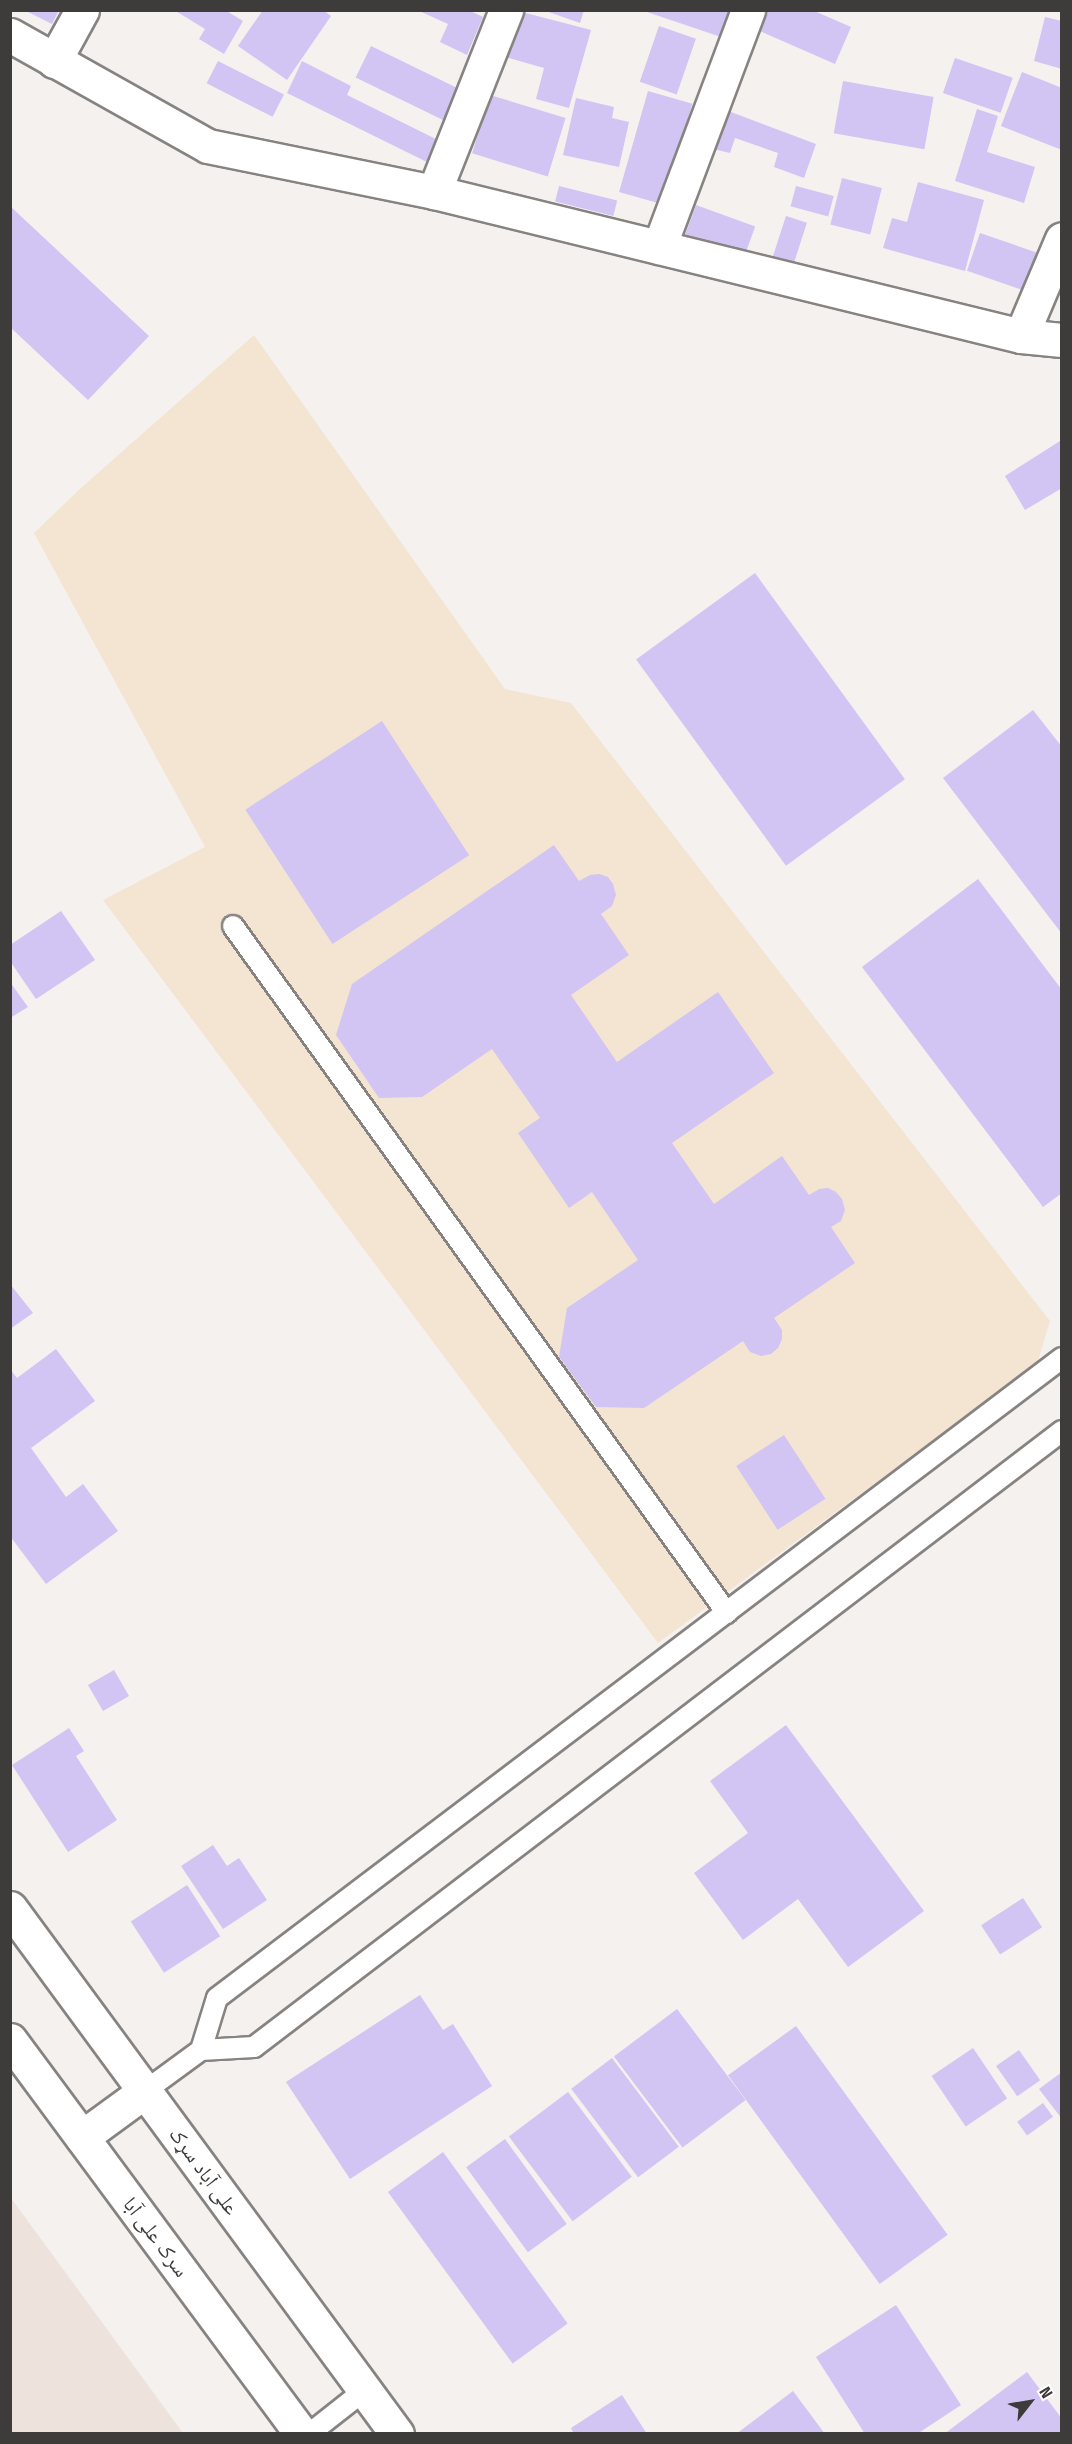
<!DOCTYPE html>
<html>
<head>
<meta charset="utf-8">
<style>
	body { margin:0 }
	#map { position:relative; width:1072px; height:2444px; overflow:hidden; background:#f5f1ef; font-family:"Fira Sans Condensed","Noto Naskh Arabic",sans-serif }
	div>[style] { position:absolute }
	[style*='--x'] { left:calc(var(--x)*1px); top:calc(var(--y)*1px); width:calc(var(--w)*1px); rotate:calc(var(--a)*1deg) }
	.built>* { inset:0; background:#eee2dc }
	.medical>* { inset:0; background:#f4e5d2 }
	.building>* { inset:0; background:#d2c4f3; transform-origin:0 0 }
	.roads { filter:drop-shadow(2px 0 #868381) drop-shadow(-2px 0 #868381) drop-shadow(0 2px #868381) drop-shadow(0 -2px #868381) }
	.lane>* { height:20px; margin:-10px; padding:0 10px; transform-origin:10px; border-radius:10px; background:#fff }
	.street>* { height:33px; margin:-16.5px; padding:0 16.5px; transform-origin:16.5px; border-radius:16.5px; background:#fff }
	.secondary>* { height:33px; margin:-16.5px; padding:0 16.5px; transform-origin:16.5px; border-radius:16.5px; background:#fff }
	span { translate:-50% -50%; white-space:nowrap; text-align:center; line-height:1.15; -webkit-text-stroke:5px #fff; paint-order:stroke }
	.street-label { font-size:21px; color:#3d3c3b }
	.frame { position:absolute; inset:0; border:12px solid #3d3c3b; pointer-events:none }
	.north { position:absolute; left:1000px; top:2372px; width:60px; height:60px; -webkit-text-stroke:4px #fff; paint-order:stroke; rotate:59deg; font-size:16px; font-weight:700; line-height:24px; text-align:center; color:#3d3c3b }
	.north::after { content:''; display:block; margin:auto; width:21px; height:27px; background:#3d3c3b; clip-path:polygon(50% 0,100% 100%,50% 72%,0 100%) }
</style>
</head>
<body>
<div id="map">
	<div class="built">
		<div style="clip-path:polygon(11px 2198px,183px 2433px,11px 2433px)"></div>
	</div>
	<div class="medical">
		<div style="clip-path:polygon(254px 335px,505px 689px,571px 703px,1050px 1321px,1037px 1364px,658px 1643px,103px 900px,205px 847px,34px 533px,81px 488px)"></div>
	</div>
	<div class="building">
		<div style="clip-path:polygon(24px 10px,59px 10px,52px 24px)"></div>
		<div style="clip-path:polygon(174px 10px,225px 10px,243px 21px,224px 54px,199px 39px,205px 29px)"></div>
		<div style="clip-path:polygon(263px 10px,323px 10px,331px 16px,287px 80px,238px 46px)"></div>
		<div style="clip-path:polygon(417px 10px,468px 10px,483px 17px,467px 55px,440px 42px,448px 24px)"></div>
		<div style="clip-path:polygon(543px 10px,584px 10px,580px 23px)"></div>
		<div style="clip-path:polygon(641px 10px,736px 10px,727px 39px)"></div>
		<div style="clip-path:polygon(750px 10px,812px 10px,851px 27px,835px 64px,744px 24px)"></div>
		<div style="clip-path:polygon(518px 11px,591px 30px,569px 108px,536px 99px,544px 68px,505px 57px)"></div>
		<div style="clip-path:polygon(1045px 17px,1062px 21px,1062px 69px,1034px 61px)"></div>
		<div style="left:659px;top:26px;width:39px;height:59px;rotate:19deg"></div>
		<div style="left:371px;top:46px;width:100px;height:35px;rotate:26deg"></div>
		<div style="left:955px;top:58px;width:61px;height:37px;rotate:19deg"></div>
		<div style="left:218px;top:61px;width:74px;height:25px;rotate:27deg"></div>
		<div style="clip-path:polygon(302px 61px,351px 86px,347px 95px,446px 144px,435px 166px,287px 93px)"></div>
		<div style="clip-path:polygon(1022px 72px,1062px 88px,1062px 150px,1001px 126px)"></div>
		<div style="left:843px;top:81px;width:92px;height:53px;rotate:10deg"></div>
		<div style="left:648px;top:91px;width:46px;height:105px;rotate:16deg"></div>
		<div style="left:490px;top:95px;width:79px;height:61px;rotate:17deg"></div>
		<div style="clip-path:polygon(576px 98px,614px 107px,612px 118px,629px 122px,619px 167px,563px 155px)"></div>
		<div style="clip-path:polygon(723px 109px,816px 144px,804px 178px,774px 167px,778px 153px,735px 138px,730px 153px,709px 148px)"></div>
		<div style="clip-path:polygon(977px 109px,998px 116px,987px 152px,1035px 167px,1024px 203px,955px 181px)"></div>
		<div style="left:842px;top:178px;width:41px;height:48px;rotate:14deg"></div>
		<div style="clip-path:polygon(918px 182px,984px 200px,965px 271px,883px 248px,892px 218px,907px 222px)"></div>
		<div style="left:559px;top:186px;width:60px;height:16px;rotate:14deg"></div>
		<div style="left:796px;top:186px;width:39px;height:21px;rotate:15deg"></div>
		<div style="left:696px;top:205px;width:63px;height:33px;rotate:20deg"></div>
		<div style="clip-path:polygon(10px 206px,149px 336px,88px 400px,10px 327px)"></div>
		<div style="left:786px;top:216px;width:22px;height:46px;rotate:18deg"></div>
		<div style="left:980px;top:233px;width:69px;height:40px;rotate:19deg"></div>
		<div style="clip-path:polygon(1060px 441px,1062px 488px,1025px 510px,1005px 476px)"></div>
		<div style="left:755px;top:573px;width:255px;height:147px;rotate:54deg"></div>
		<div style="clip-path:polygon(1033px 710px,1062px 747px,1062px 934px,943px 778px)"></div>
		<div style="left:382px;top:721px;width:160px;height:163px;rotate:57deg"></div>
		<div style="clip-path:polygon(554px 845px,579px 881px,590px 875px,599px 874px,608px 877px,613px 884px,616px 895px,612px 906px,601px 914px,629px 955px,571px 995px,617px 1062px,718px 992px,774px 1073px,672px 1143px,714px 1204px,782px 1156px,809px 1195px,819px 1189px,828px 1188px,836px 1192px,842px 1199px,845px 1210px,841px 1221px,831px 1227px,855px 1263px,774px 1318px,782px 1330px,782px 1339px,778px 1348px,771px 1354px,761px 1356px,750px 1352px,743px 1341px,644px 1408px,596px 1407px,559px 1357px,567px 1308px,638px 1260px,592px 1192px,569px 1208px,518px 1133px,540px 1118px,492px 1049px,422px 1097px,379px 1098px,336px 1035px,352px 984px)"></div>
		<div style="clip-path:polygon(978px 879px,1062px 990px,1062px 1193px,1043px 1207px,862px 967px)"></div>
		<div style="clip-path:polygon(61px 911px,95px 960px,36px 999px,10px 961px,10px 945px)"></div>
		<div style="clip-path:polygon(10px 982px,28px 1007px,10px 1018px)"></div>
		<div style="clip-path:polygon(10px 1284px,33px 1313px,10px 1329px)"></div>
		<div style="clip-path:polygon(56px 1349px,95px 1401px,31px 1448px,66px 1497px,83px 1484px,118px 1531px,46px 1584px,10px 1536px,10px 1369px,17px 1378px)"></div>
		<div style="left:784px;top:1435px;width:76px;height:57px;rotate:57deg"></div>
		<div style="left:114px;top:1670px;width:30px;height:30px;rotate:60deg"></div>
		<div style="clip-path:polygon(786px 1725px,924px 1911px,848px 1967px,798px 1899px,743px 1940px,694px 1873px,748px 1833px,710px 1781px)"></div>
		<div style="clip-path:polygon(69px 1728px,84px 1751px,76px 1756px,117px 1820px,68px 1852px,12px 1765px)"></div>
		<div style="clip-path:polygon(213px 1845px,227px 1866px,239px 1858px,267px 1900px,223px 1929px,181px 1866px)"></div>
		<div style="left:187px;top:1885px;width:61px;height:67px;rotate:57deg"></div>
		<div style="left:1023px;top:1898px;width:35px;height:50px;rotate:57deg"></div>
		<div style="clip-path:polygon(420px 1995px,443px 2030px,453px 2024px,492px 2086px,350px 2179px,286px 2082px)"></div>
		<div style="left:677px;top:2009px;width:114px;height:79px;rotate:53deg"></div>
		<div style="left:796px;top:2026px;width:258px;height:84px;rotate:54deg"></div>
		<div style="left:973px;top:2048px;width:61px;height:50px;rotate:56deg"></div>
		<div style="left:1019px;top:2050px;width:37px;height:28px;rotate:55deg"></div>
		<div style="left:612px;top:2058px;width:111px;height:51px;rotate:53deg"></div>
		<div style="clip-path:polygon(1062px 2072px,1062px 2119px,1039px 2089px)"></div>
		<div style="left:568px;top:2092px;width:106px;height:74px;rotate:53deg"></div>
		<div style="left:1043px;top:2103px;width:17px;height:32px;rotate:54deg"></div>
		<div style="left:505px;top:2139px;width:105px;height:48px;rotate:54deg"></div>
		<div style="left:443px;top:2152px;width:212px;height:68px;rotate:54deg"></div>
		<div style="clip-path:polygon(896px 2305px,961px 2405px,917px 2434px,865px 2434px,816px 2357px)"></div>
		<div style="clip-path:polygon(1027px 2372px,1062px 2419px,1062px 2434px,944px 2434px)"></div>
		<div style="clip-path:polygon(793px 2391px,825px 2434px,736px 2434px)"></div>
		<div style="clip-path:polygon(622px 2395px,647px 2434px,574px 2434px,571px 2428px)"></div>
	</div>
	<div class="roads">
		<div class="lane">
			<div style="--x:233;--y:926;--w:846;--a:54.28"></div>
			<div style="--x:201;--y:2050;--w:54;--a:-72.9"></div>
			<div style="--x:217;--y:1998;--w:1060;--a:-37.14"></div>
			<div style="--x:145;--y:2091;--w:69;--a:-36.2"></div>
			<div style="--x:201;--y:2050;--w:53;--a:-3.2"></div>
			<div style="--x:254;--y:2047;--w:1016;--a:-37.32"></div>
			<div style="--x:309;--y:2434;--w:71;--a:-38.2"></div>
		</div>
		<div class="street">
			<div style="--x:10;--y:35;--w:227;--a:29.3"></div>
			<div style="--x:208;--y:146;--w:231;--a:11.5"></div>
			<div style="--x:434;--y:192;--w:604;--a:13.78"></div>
			<div style="--x:1021;--y:336;--w:41;--a:5.6"></div>
			<div style="--x:54;--y:61;--w:58;--a:-61.2"></div>
			<div style="--x:434;--y:192;--w:196;--a:-68.4"></div>
			<div style="--x:659;--y:247;--w:253;--a:-69.4"></div>
			<div style="--x:1021;--y:336;--w:105;--a:-67.1"></div>
		</div>
		<div class="secondary">
			<div style="--x:10;--y:1908;--w:653;--a:53.66"></div>
			<div style="--x:10;--y:2040;--w:490;--a:53.5"></div>
			<div style="--x:82;--y:2137;--w:78;--a:-36.1"></div>
		</div>
	</div>
	<div class="street-label">
		<span style="left:204px;top:2171px;rotate:54deg">علی آباد سړک</span>
		<span style="left:156px;top:2237px;rotate:53deg">سرک علی آبا</span>
	</div>
	<div class="frame"></div>
	<div class="north">N</div>
</div>
</body>
</html>
